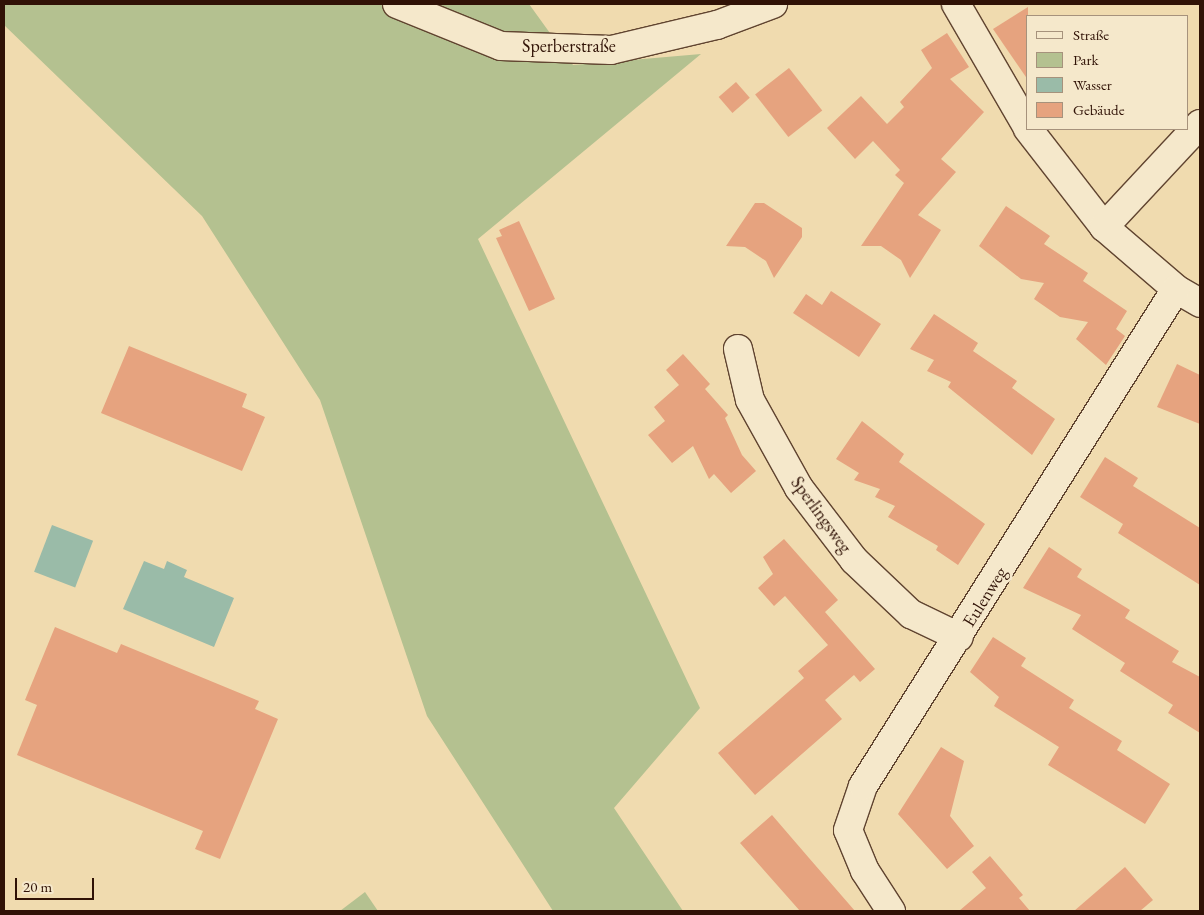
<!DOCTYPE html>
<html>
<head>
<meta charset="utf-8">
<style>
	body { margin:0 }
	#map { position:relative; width:1204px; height:915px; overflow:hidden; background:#f0dbaf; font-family:"EB Garamond",serif }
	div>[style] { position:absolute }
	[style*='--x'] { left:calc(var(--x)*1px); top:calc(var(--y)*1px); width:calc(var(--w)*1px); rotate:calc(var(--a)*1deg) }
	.green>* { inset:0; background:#b4c190 }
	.water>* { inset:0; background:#9abba8; transform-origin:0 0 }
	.building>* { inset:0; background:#e6a37f; transform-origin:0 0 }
	.roads { filter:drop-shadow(1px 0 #604430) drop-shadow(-1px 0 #604430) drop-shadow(0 1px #604430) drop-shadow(0 -1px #604430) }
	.minor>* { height:28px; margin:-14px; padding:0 14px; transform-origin:14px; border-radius:14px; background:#f5e8cb }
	span { translate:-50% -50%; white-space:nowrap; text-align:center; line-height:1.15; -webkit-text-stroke:5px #f5e8cb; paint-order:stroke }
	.street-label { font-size:18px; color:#301206 }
	.frame { position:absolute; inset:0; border:5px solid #301206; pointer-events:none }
	.legend { position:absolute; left:1026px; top:15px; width:162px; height:115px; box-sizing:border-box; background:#f5e8cb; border:1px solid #a6927c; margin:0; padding:6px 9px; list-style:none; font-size:15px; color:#301206 }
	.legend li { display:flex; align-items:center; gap:10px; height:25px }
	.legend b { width:25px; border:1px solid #a6927c }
	.scale { position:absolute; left:15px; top:878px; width:79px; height:22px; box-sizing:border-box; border:2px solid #301206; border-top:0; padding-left:6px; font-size:15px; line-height:18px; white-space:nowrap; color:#301206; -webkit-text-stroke:4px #f5e8cb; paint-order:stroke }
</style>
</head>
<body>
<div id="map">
	<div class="green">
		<div style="clip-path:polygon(4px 4px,529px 4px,573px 65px,701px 54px,478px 239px,700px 708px,614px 808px,683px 911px,553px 911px,427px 716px,320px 400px,202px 216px,4px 25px)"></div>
		<div style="clip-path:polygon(365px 892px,378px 911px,340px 911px)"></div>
	</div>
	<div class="water">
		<div style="left:52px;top:525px;width:44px;height:50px;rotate:21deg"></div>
		<div style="clip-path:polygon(144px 561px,164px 569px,167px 561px,187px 570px,184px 577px,234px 598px,214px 647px,123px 609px)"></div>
	</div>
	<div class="building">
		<div style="clip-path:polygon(1028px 7px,1028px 80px,993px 29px)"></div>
		<div style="clip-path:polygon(947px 33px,969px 67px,950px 79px,984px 112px,941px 159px,956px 172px,918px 215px,941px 230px,910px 278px,901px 260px,881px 246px,861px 246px,904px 183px,895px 175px,900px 170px,873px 141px,855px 159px,827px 128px,861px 96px,887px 124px,904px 107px,900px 102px,932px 68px,921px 50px)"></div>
		<div style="left:789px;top:68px;width:54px;height:43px;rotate:52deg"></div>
		<div style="left:736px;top:82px;width:21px;height:23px;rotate:49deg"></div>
		<div style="clip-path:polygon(755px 203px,764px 203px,802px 228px,802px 237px,774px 278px,766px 261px,745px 247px,726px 246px)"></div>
		<div style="clip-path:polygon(1006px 206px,1050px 236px,1044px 244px,1088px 273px,1083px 281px,1127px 311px,1116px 329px,1125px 336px,1106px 365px,1076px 339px,1088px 322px,1060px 317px,1034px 299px,1044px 283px,1021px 279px,979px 246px)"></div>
		<div style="clip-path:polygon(519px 221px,555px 299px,529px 311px,496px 238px,502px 236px,499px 230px)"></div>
		<div style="clip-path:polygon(831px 291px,881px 324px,859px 357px,793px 313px,806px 294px,822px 305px)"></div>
		<div style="clip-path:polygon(934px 314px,978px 343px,973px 351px,1017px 381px,1012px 388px,1055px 419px,1032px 455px,948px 387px,951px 382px,927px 371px,934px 360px,910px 349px)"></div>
		<div style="clip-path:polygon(129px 346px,247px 394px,242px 407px,265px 417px,242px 471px,101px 413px)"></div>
		<div style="clip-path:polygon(683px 354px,710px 384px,705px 389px,728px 415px,725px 418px,742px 455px,756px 471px,731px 493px,714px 474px,709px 479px,693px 446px,672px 463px,648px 435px,665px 421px,654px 407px,679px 385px,666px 370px)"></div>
		<div style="clip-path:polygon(1177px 364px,1200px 375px,1200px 424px,1157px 407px)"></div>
		<div style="clip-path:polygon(862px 421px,904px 454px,899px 462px,985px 524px,958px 565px,936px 550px,938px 546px,888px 517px,895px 506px,875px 497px,880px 489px,854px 480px,859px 473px,836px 459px)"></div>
		<div style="clip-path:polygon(1105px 457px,1138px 478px,1133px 486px,1200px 528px,1200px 585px,1118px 533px,1123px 524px,1080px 497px)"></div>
		<div style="clip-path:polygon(784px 539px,838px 600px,825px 612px,875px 669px,860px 682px,854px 675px,825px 700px,842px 719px,755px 795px,718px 753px,804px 678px,798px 671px,828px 645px,785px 596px,774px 606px,758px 588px,773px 574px,763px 557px)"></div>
		<div style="clip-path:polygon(1049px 547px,1082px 569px,1077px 577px,1130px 610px,1125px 618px,1179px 651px,1172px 662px,1200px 677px,1200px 733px,1168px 713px,1173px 705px,1120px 671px,1125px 663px,1072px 629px,1081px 615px,1023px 588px)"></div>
		<div style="clip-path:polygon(55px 627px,117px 653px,121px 644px,259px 701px,255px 709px,278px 719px,220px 859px,195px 849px,203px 831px,17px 755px,37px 705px,25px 700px)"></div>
		<div style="clip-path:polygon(993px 637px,1026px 658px,1021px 666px,1074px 700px,1069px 708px,1122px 741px,1117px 750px,1170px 784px,1145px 824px,1048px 765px,1059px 747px,994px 706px,999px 697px,970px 672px)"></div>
		<div style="clip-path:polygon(941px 747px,964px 761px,950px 816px,974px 846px,947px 869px,898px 814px)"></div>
		<div style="clip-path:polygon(772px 815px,809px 858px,855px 911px,800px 911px,740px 843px)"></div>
		<div style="clip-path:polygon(990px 856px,1023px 895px,1019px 898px,1030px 911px,959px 911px,986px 888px,972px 872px)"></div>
		<div style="clip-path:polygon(1125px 867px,1153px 900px,1140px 911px,1074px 911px)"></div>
	</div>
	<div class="roads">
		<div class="minor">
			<div style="--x:397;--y:4;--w:112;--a:22"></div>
			<div style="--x:501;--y:46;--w:110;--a:2.1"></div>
			<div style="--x:611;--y:50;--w:109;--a:-13.3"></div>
			<div style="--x:717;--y:25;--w:60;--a:-20.6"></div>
			<div style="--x:956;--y:4;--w:143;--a:59.9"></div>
			<div style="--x:1028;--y:129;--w:124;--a:52.2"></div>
			<div style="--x:1104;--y:227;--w:95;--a:40.7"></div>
			<div style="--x:1176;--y:289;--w:28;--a:30"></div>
			<div style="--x:1104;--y:227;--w:141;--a:-47"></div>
			<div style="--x:738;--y:349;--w:52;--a:76.8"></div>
			<div style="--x:750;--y:400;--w:101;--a:60.9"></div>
			<div style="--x:799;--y:488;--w:91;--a:52.6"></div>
			<div style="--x:854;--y:560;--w:79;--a:43.5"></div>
			<div style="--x:911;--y:614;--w:53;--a:25.6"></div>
			<div style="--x:891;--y:911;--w:48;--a:-123"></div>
			<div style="--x:865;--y:871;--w:44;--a:-112.5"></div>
			<div style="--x:848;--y:830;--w:46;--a:-71.2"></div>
			<div style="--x:863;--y:786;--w:587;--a:-57.8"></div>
		</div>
	</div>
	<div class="street-label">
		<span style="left:569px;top:46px">Sperberstraße</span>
		<span style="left:821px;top:515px;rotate:54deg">Sperlingsweg</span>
		<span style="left:985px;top:597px;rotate:-58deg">Eulenweg</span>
	</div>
	<div class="frame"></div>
	<ul class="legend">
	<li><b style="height:6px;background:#f5e8cb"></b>Straße</li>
	<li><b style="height:14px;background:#b4c190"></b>Park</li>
	<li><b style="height:14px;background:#9abba8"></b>Wasser</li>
	<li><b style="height:14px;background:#e6a37f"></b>Gebäude</li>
	</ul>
	<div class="scale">20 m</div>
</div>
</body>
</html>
